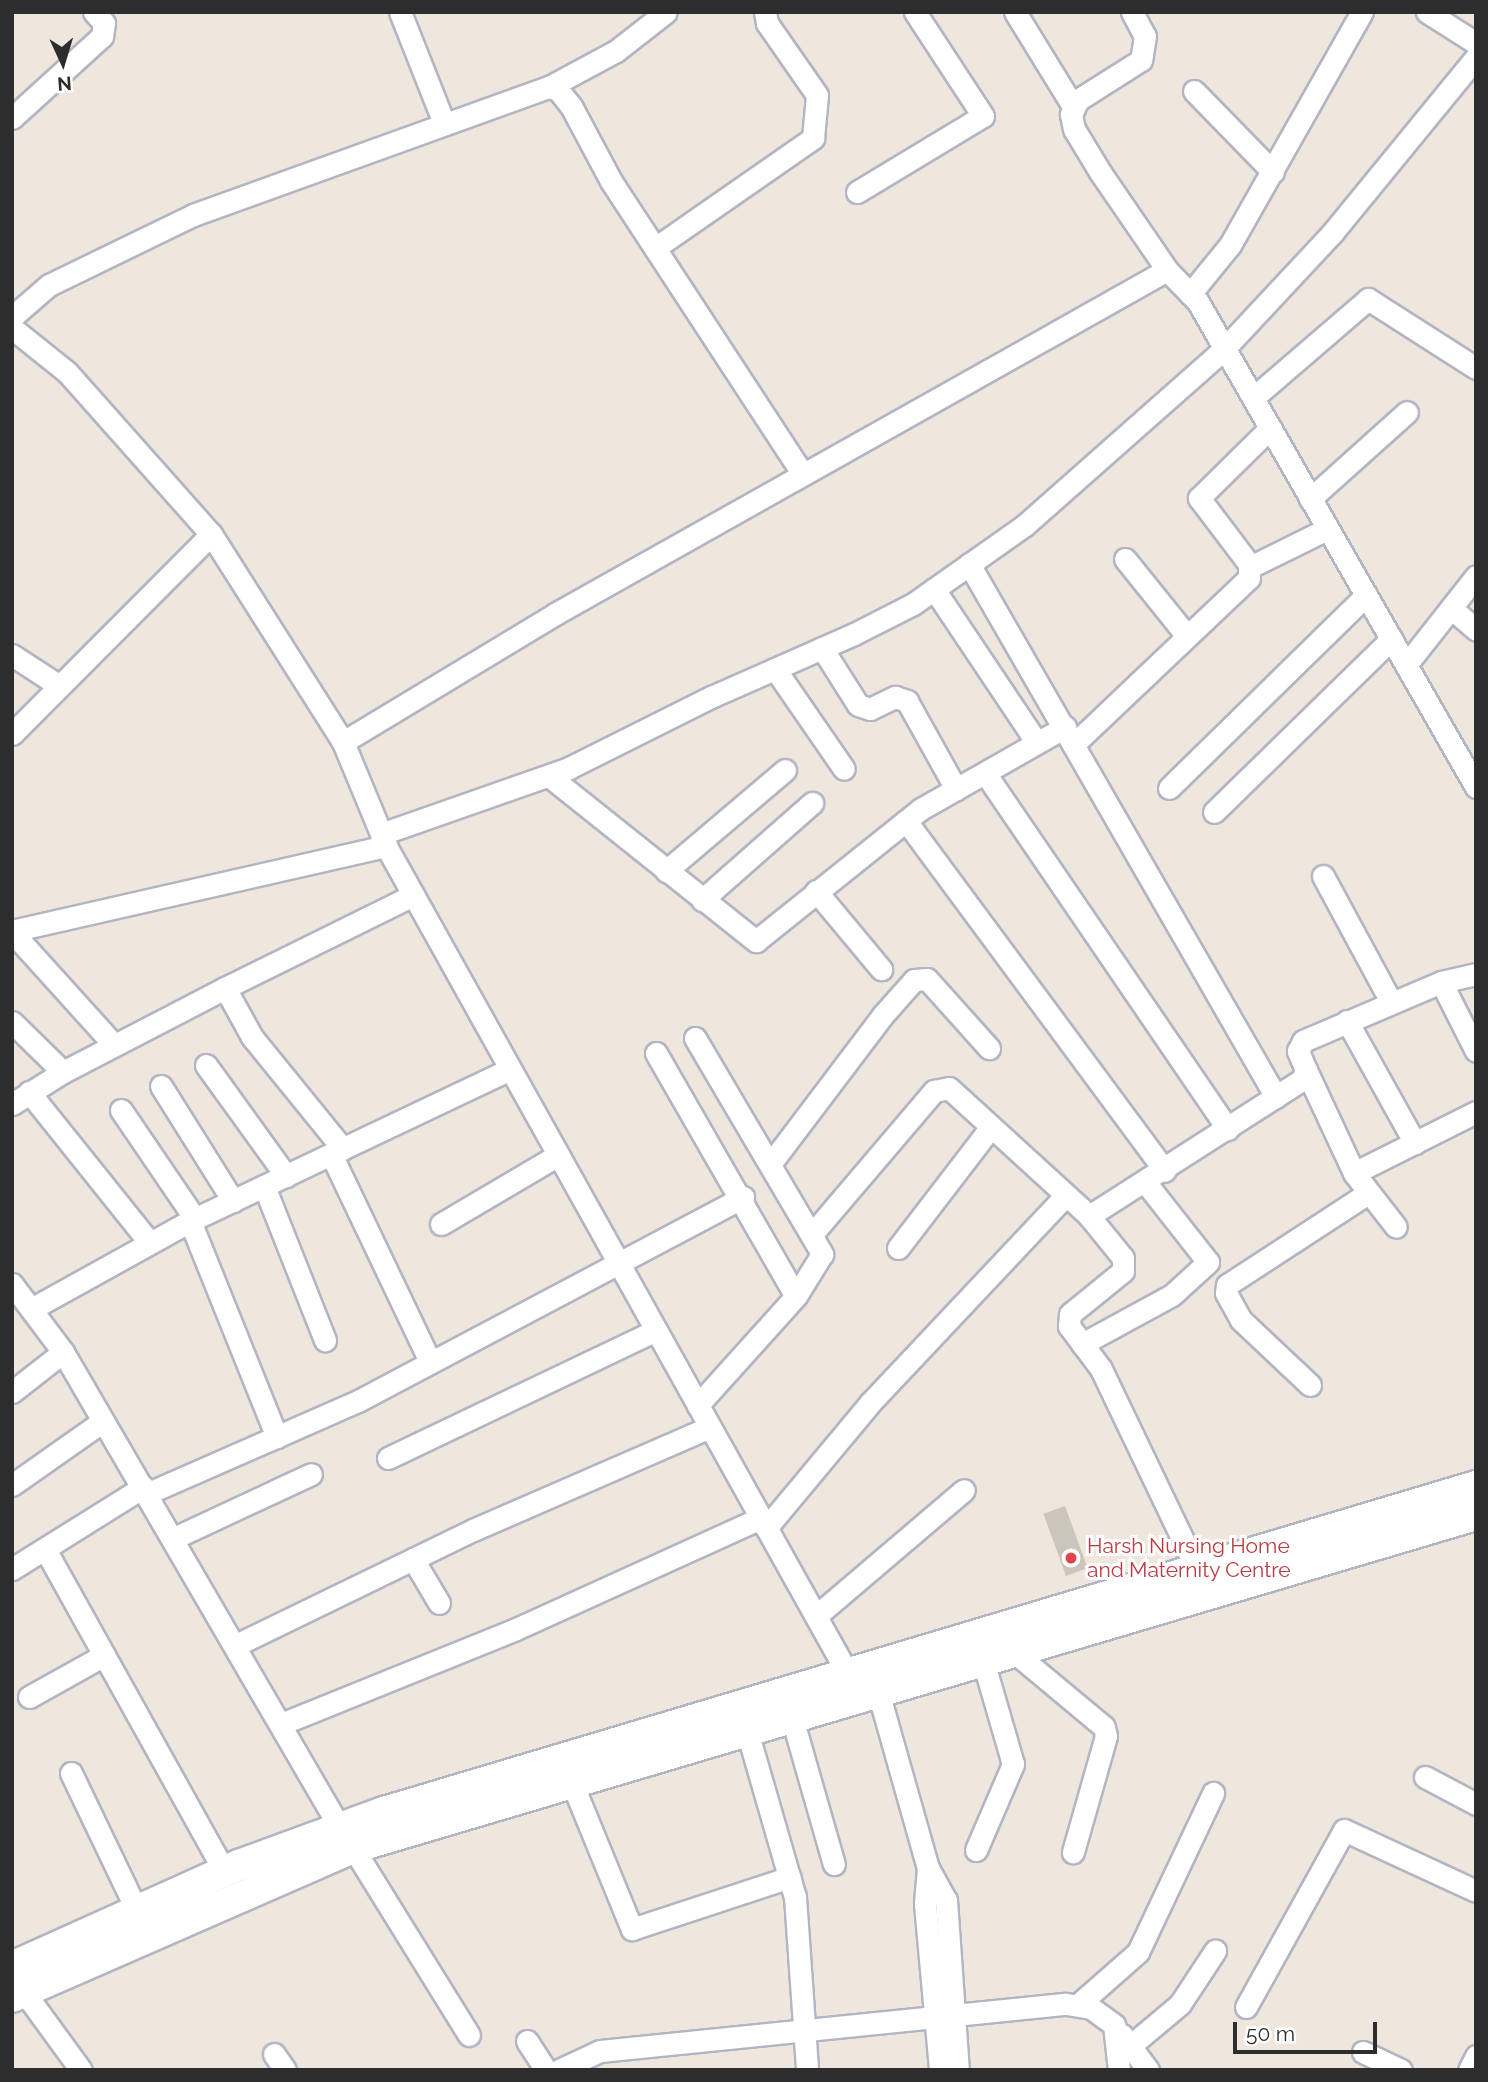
<!DOCTYPE html>
<html>
<head>
<meta charset="utf-8">
<style>
	body { margin:0 }
	#map { position:relative; width:1488px; height:2082px; overflow:hidden; background:#efe7de; font-family:Raleway,sans-serif }
	div>[style] { position:absolute }
	[style*='--x'] { left:calc(var(--x)*1px); top:calc(var(--y)*1px); width:calc(var(--w)*1px); rotate:calc(var(--a)*1deg) }
	.building>* { inset:0; background:#cbc5bc; transform-origin:0 0 }
	.roads { filter:drop-shadow(2px 0 #b2b5c2) drop-shadow(-2px 0 #b2b5c2) drop-shadow(0 2px #b2b5c2) drop-shadow(0 -2px #b2b5c2) }
	.street>* { height:21px; margin:-10.5px; padding:0 10.5px; transform-origin:10.5px; border-radius:10.5px; background:#fff }
	.secondary>* { height:30px; margin:-15px; padding:0 15px; transform-origin:15px; border-radius:15px; background:#fff }
	.dots>* { width:19px; height:19px; translate:-50% -50%; box-sizing:border-box; border:4px solid #fff; border-radius:50% }
	span { translate:-50% -50%; white-space:nowrap; text-align:center; line-height:1.15; -webkit-text-stroke:6px #fff; paint-order:stroke }
	.health-label { font-size:21px; color:#be3a42 }
	.left { translate:0 -50%; text-align:left }
	.frame { position:absolute; inset:0; border:14px solid #2d2d2d; pointer-events:none }
	.north { position:absolute; left:28px; top:28px; width:70px; height:70px; -webkit-text-stroke:5px #fff; paint-order:stroke; rotate:176deg; font-size:19px; font-weight:700; line-height:28px; text-align:center; color:#2d2d2d }
	.north::after { content:''; display:block; margin:auto; width:24px; height:32px; background:#2d2d2d; clip-path:polygon(50% 0,100% 100%,50% 72%,0 100%) }
	.scale { position:absolute; left:1233px; top:2022px; width:144px; height:32px; box-sizing:border-box; border:4px solid #2d2d2d; border-top:0; padding-left:9px; font-size:21px; line-height:24px; white-space:nowrap; color:#2d2d2d; -webkit-text-stroke:5px #fff; paint-order:stroke }
</style>
</head>
<body>
<div id="map">
	<div class="building">
		<div style="left:1065px;top:1506px;width:66px;height:23px;rotate:70deg"></div>
	</div>
	<div class="roads">
		<div class="street">
			<div style="--x:400;--y:12;--w:119;--a:68.4"></div>
			<div style="--x:1015;--y:12;--w:113;--a:58.4"></div>
			<div style="--x:1132;--y:12;--w:27;--a:62"></div>
			<div style="--x:1145;--y:36;--w:24;--a:99"></div>
			<div style="--x:1141;--y:60;--w:75;--a:147.6"></div>
			<div style="--x:1078;--y:100;--w:16;--a:117"></div>
			<div style="--x:1071;--y:114;--w:15;--a:79"></div>
			<div style="--x:1074;--y:129;--w:50;--a:58.8"></div>
			<div style="--x:1100;--y:172;--w:119;--a:55.6"></div>
			<div style="--x:1427;--y:12;--w:58;--a:32.3"></div>
			<div style="--x:549;--y:87;--w:76;--a:-28.2"></div>
			<div style="--x:616;--y:51;--w:63;--a:-38"></div>
			<div style="--x:1194;--y:91;--w:113;--a:45.7"></div>
			<div style="--x:12;--y:118;--w:122;--a:-42.3"></div>
			<div style="--x:102;--y:36;--w:13;--a:-81"></div>
			<div style="--x:104;--y:23;--w:15;--a:-132"></div>
			<div style="--x:857;--y:192;--w:147;--a:-31.1"></div>
			<div style="--x:983;--y:116;--w:124;--a:-123.2"></div>
			<div style="--x:655;--y:248;--w:193;--a:-34.8"></div>
			<div style="--x:813;--y:138;--w:43;--a:-84.7"></div>
			<div style="--x:817;--y:95;--w:88;--a:-124.8"></div>
			<div style="--x:767;--y:23;--w:11;--a:-100"></div>
			<div style="--x:1190;--y:294;--w:63;--a:-50.8"></div>
			<div style="--x:1230;--y:245;--w:268;--a:-60.5"></div>
			<div style="--x:12;--y:317;--w:49;--a:-40.9"></div>
			<div style="--x:49;--y:285;--w:160;--a:-25.9"></div>
			<div style="--x:193;--y:215;--w:378;--a:-19.8"></div>
			<div style="--x:549;--y:87;--w:9;--a:18"></div>
			<div style="--x:558;--y:90;--w:21;--a:51"></div>
			<div style="--x:571;--y:106;--w:85;--a:61.9"></div>
			<div style="--x:611;--y:181;--w:350;--a:56.8"></div>
			<div style="--x:12;--y:328;--w:70;--a:38.7"></div>
			<div style="--x:67;--y:372;--w:217;--a:48.4"></div>
			<div style="--x:211;--y:534;--w:246;--a:57.6"></div>
			<div style="--x:343;--y:742;--w:113;--a:67.5"></div>
			<div style="--x:386;--y:846;--w:958;--a:60.84"></div>
			<div style="--x:1253;--y:398;--w:152;--a:-40.7"></div>
			<div style="--x:1368;--y:299;--w:128;--a:32.6"></div>
			<div style="--x:1310;--y:499;--w:130;--a:-41.9"></div>
			<div style="--x:1125;--y:559;--w:99;--a:51.2"></div>
			<div style="--x:969;--y:564;--w:615;--a:60.06"></div>
			<div style="--x:1250;--y:567;--w:86;--a:-26.3"></div>
			<div style="--x:934;--y:589;--w:185;--a:56.2"></div>
			<div style="--x:1451;--y:608;--w:33;--a:41"></div>
			<div style="--x:822;--y:648;--w:67;--a:57.7"></div>
			<div style="--x:858;--y:705;--w:13;--a:18"></div>
			<div style="--x:870;--y:709;--w:28;--a:-26"></div>
			<div style="--x:895;--y:697;--w:13;--a:18"></div>
			<div style="--x:907;--y:701;--w:101;--a:60.9"></div>
			<div style="--x:12;--y:655;--w:55;--a:33.1"></div>
			<div style="--x:1406;--y:665;--w:113;--a:-51.8"></div>
			<div style="--x:775;--y:669;--w:121;--a:55.4"></div>
			<div style="--x:12;--y:734;--w:282;--a:-45.1"></div>
			<div style="--x:343;--y:742;--w:248;--a:-31.1"></div>
			<div style="--x:555;--y:614;--w:702;--a:-29.34"></div>
			<div style="--x:1167;--y:270;--w:45;--a:45.9"></div>
			<div style="--x:1198;--y:302;--w:559;--a:60.18"></div>
			<div style="--x:1074;--y:744;--w:241;--a:-43.5"></div>
			<div style="--x:1249;--y:578;--w:14;--a:-90"></div>
			<div style="--x:1249;--y:564;--w:83;--a:-127.1"></div>
			<div style="--x:1199;--y:498;--w:100;--a:-44.6"></div>
			<div style="--x:985;--y:773;--w:431;--a:55.7"></div>
			<div style="--x:549;--y:776;--w:265;--a:38.6"></div>
			<div style="--x:756;--y:941;--w:211;--a:-38.7"></div>
			<div style="--x:921;--y:809;--w:166;--a:-29.7"></div>
			<div style="--x:1169;--y:788;--w:276;--a:-44.4"></div>
			<div style="--x:1214;--y:812;--w:248;--a:-44.3"></div>
			<div style="--x:906;--y:821;--w:435;--a:53.5"></div>
			<div style="--x:381;--y:834;--w:199;--a:-19.3"></div>
			<div style="--x:569;--y:768;--w:159;--a:-26.6"></div>
			<div style="--x:711;--y:697;--w:156;--a:-23.8"></div>
			<div style="--x:854;--y:634;--w:66;--a:-27"></div>
			<div style="--x:913;--y:604;--w:137;--a:-35.2"></div>
			<div style="--x:1025;--y:525;--w:266;--a:-41.5"></div>
			<div style="--x:1224;--y:349;--w:160;--a:-47"></div>
			<div style="--x:1333;--y:232;--w:226;--a:-50.7"></div>
			<div style="--x:666;--y:871;--w:156;--a:-40.3"></div>
			<div style="--x:1323;--y:876;--w:143;--a:61.6"></div>
			<div style="--x:816;--y:891;--w:102;--a:50.2"></div>
			<div style="--x:702;--y:900;--w:147;--a:-41.4"></div>
			<div style="--x:12;--y:931;--w:384;--a:-12.8"></div>
			<div style="--x:12;--y:932;--w:152;--a:47.9"></div>
			<div style="--x:1441;--y:982;--w:77;--a:63.1"></div>
			<div style="--x:225;--y:988;--w:56;--a:61.1"></div>
			<div style="--x:252;--y:1037;--w:144;--a:50.9"></div>
			<div style="--x:1347;--y:1021;--w:140;--a:60.9"></div>
			<div style="--x:12;--y:1022;--w:71;--a:44.4"></div>
			<div style="--x:695;--y:1038;--w:251;--a:59.5"></div>
			<div style="--x:822;--y:1254;--w:49;--a:121.8"></div>
			<div style="--x:796;--y:1296;--w:147;--a:132"></div>
			<div style="--x:656;--y:1053;--w:280;--a:60.1"></div>
			<div style="--x:206;--y:1065;--w:137;--a:54.2"></div>
			<div style="--x:1306;--y:1070;--w:114;--a:65"></div>
			<div style="--x:1354;--y:1173;--w:68;--a:52.1"></div>
			<div style="--x:161;--y:1086;--w:136;--a:57.9"></div>
			<div style="--x:29;--y:1092;--w:193;--a:51.3"></div>
			<div style="--x:12;--y:1104;--w:60;--a:-32.1"></div>
			<div style="--x:63;--y:1072;--w:182;--a:-27.4"></div>
			<div style="--x:225;--y:988;--w:210;--a:-26.3"></div>
			<div style="--x:121;--y:1110;--w:132;--a:55.8"></div>
			<div style="--x:331;--y:1154;--w:230;--a:64.5"></div>
			<div style="--x:771;--y:1163;--w:184;--a:-52.9"></div>
			<div style="--x:882;--y:1016;--w:48;--a:-48.4"></div>
			<div style="--x:914;--y:980;--w:13;--a:-4"></div>
			<div style="--x:927;--y:979;--w:93;--a:48.1"></div>
			<div style="--x:1354;--y:1173;--w:136;--a:-26.6"></div>
			<div style="--x:264;--y:1186;--w:166;--a:68.4"></div>
			<div style="--x:1089;--y:1216;--w:253;--a:-32.6"></div>
			<div style="--x:1302;--y:1080;--w:11;--a:-68"></div>
			<div style="--x:1306;--y:1070;--w:21;--a:-113"></div>
			<div style="--x:1298;--y:1051;--w:11;--a:-63"></div>
			<div style="--x:1303;--y:1041;--w:150;--a:-23.1"></div>
			<div style="--x:1441;--y:982;--w:36;--a:-13"></div>
			<div style="--x:190;--y:1221;--w:233;--a:68.1"></div>
			<div style="--x:441;--y:1224;--w:136;--a:-30.5"></div>
			<div style="--x:813;--y:1233;--w:187;--a:-49.6"></div>
			<div style="--x:934;--y:1091;--w:15;--a:-11"></div>
			<div style="--x:949;--y:1088;--w:190;--a:42.4"></div>
			<div style="--x:1089;--y:1216;--w:54;--a:51"></div>
			<div style="--x:1123;--y:1258;--w:13;--a:90"></div>
			<div style="--x:1123;--y:1271;--w:68;--a:140.9"></div>
			<div style="--x:1070;--y:1314;--w:12;--a:95"></div>
			<div style="--x:1069;--y:1326;--w:54;--a:53.3"></div>
			<div style="--x:1101;--y:1369;--w:222;--a:64.4"></div>
			<div style="--x:898;--y:1248;--w:153;--a:-52.5"></div>
			<div style="--x:12;--y:1284;--w:85;--a:53.1"></div>
			<div style="--x:63;--y:1352;--w:551;--a:59.8"></div>
			<div style="--x:33;--y:1308;--w:179;--a:-29"></div>
			<div style="--x:190;--y:1221;--w:354;--a:-25.4"></div>
			<div style="--x:1082;--y:1344;--w:102;--a:-28.6"></div>
			<div style="--x:1172;--y:1295;--w:49;--a:-42.5"></div>
			<div style="--x:1208;--y:1262;--w:102;--a:-128.2"></div>
			<div style="--x:1310;--y:1385;--w:95;--a:-136.7"></div>
			<div style="--x:1241;--y:1320;--w:31;--a:-119"></div>
			<div style="--x:1226;--y:1293;--w:8;--a:-83"></div>
			<div style="--x:1227;--y:1285;--w:168;--a:-33.1"></div>
			<div style="--x:12;--y:1392;--w:65;--a:-38.1"></div>
			<div style="--x:388;--y:1458;--w:297;--a:-25.5"></div>
			<div style="--x:12;--y:1485;--w:111;--a:-35.1"></div>
			<div style="--x:146;--y:1494;--w:232;--a:-23.7"></div>
			<div style="--x:358;--y:1401;--w:436;--a:-27.9"></div>
			<div style="--x:766;--y:1528;--w:164;--a:-50.2"></div>
			<div style="--x:871;--y:1402;--w:284;--a:-46.7"></div>
			<div style="--x:174;--y:1538;--w:151;--a:-25"></div>
			<div style="--x:45;--y:1549;--w:370;--a:60.9"></div>
			<div style="--x:413;--y:1559;--w:51;--a:59.4"></div>
			<div style="--x:12;--y:1569;--w:155;--a:-32"></div>
			<div style="--x:816;--y:1616;--w:194;--a:-40.4"></div>
			<div style="--x:236;--y:1645;--w:263;--a:-25.9"></div>
			<div style="--x:473;--y:1530;--w:258;--a:-23.5"></div>
			<div style="--x:1014;--y:1652;--w:117;--a:39.8"></div>
			<div style="--x:1104;--y:1727;--w:9;--a:77"></div>
			<div style="--x:1106;--y:1736;--w:121;--a:105.9"></div>
			<div style="--x:875;--y:1681;--w:194;--a:74.2"></div>
			<div style="--x:928;--y:1868;--w:37;--a:61"></div>
			<div style="--x:946;--y:1900;--w:170;--a:86"></div>
			<div style="--x:29;--y:1697;--w:86;--a:-29.2"></div>
			<div style="--x:792;--y:1718;--w:152;--a:74"></div>
			<div style="--x:281;--y:1724;--w:253;--a:-22"></div>
			<div style="--x:516;--y:1629;--w:269;--a:-24.4"></div>
			<div style="--x:747;--y:1731;--w:173;--a:73.9"></div>
			<div style="--x:795;--y:1897;--w:173;--a:86"></div>
			<div style="--x:71;--y:1773;--w:153;--a:64.4"></div>
			<div style="--x:1425;--y:1777;--w:58;--a:27.9"></div>
			<div style="--x:572;--y:1783;--w:158;--a:67.7"></div>
			<div style="--x:632;--y:1929;--w:166;--a:-18.2"></div>
			<div style="--x:353;--y:1848;--w:220;--a:58.2"></div>
			<div style="--x:976;--y:1850;--w:94;--a:-66.7"></div>
			<div style="--x:1013;--y:1764;--w:107;--a:-106.2"></div>
			<div style="--x:928;--y:1868;--w:36;--a:95"></div>
			<div style="--x:925;--y:1904;--w:167;--a:84.8"></div>
			<div style="--x:16;--y:1981;--w:110;--a:53.9"></div>
			<div style="--x:1079;--y:2004;--w:79;--a:-41.4"></div>
			<div style="--x:1138;--y:1952;--w:176;--a:-64.7"></div>
			<div style="--x:1246;--y:2007;--w:202;--a:-61"></div>
			<div style="--x:1344;--y:1830;--w:145;--a:24.8"></div>
			<div style="--x:1122;--y:2035;--w:44;--a:53.4"></div>
			<div style="--x:527;--y:2041;--w:35;--a:57"></div>
			<div style="--x:1130;--y:2046;--w:65;--a:-40"></div>
			<div style="--x:1180;--y:2004;--w:64;--a:-56.6"></div>
			<div style="--x:1363;--y:2052;--w:42;--a:25.3"></div>
			<div style="--x:274;--y:2054;--w:19;--a:55"></div>
			<div style="--x:559;--y:2070;--w:45;--a:-24.9"></div>
			<div style="--x:600;--y:2051;--w:468;--a:-5.8"></div>
			<div style="--x:1066;--y:2004;--w:25;--a:9"></div>
			<div style="--x:1091;--y:2008;--w:29;--a:36"></div>
			<div style="--x:1114;--y:2025;--w:45;--a:83.7"></div>
			<div style="--x:1469;--y:2070;--w:16;--a:-63"></div>
		</div>
		<div class="secondary">
			<div style="--x:12;--y:1967;--w:249;--a:-24.2"></div>
			<div style="--x:239;--y:1865;--w:154;--a:-20.1"></div>
			<div style="--x:384;--y:1812;--w:1140;--a:-16.62"></div>
			<div style="--x:12;--y:1997;--w:372;--a:-23.6"></div>
			<div style="--x:353;--y:1848;--w:1171;--a:-16.52"></div>
		</div>
	</div>
	<div class="dots">
		<div style="left:1071px;top:1558px;background:#e0444e"></div>
	</div>
	<div class="health-label">
		<span class="left" style="left:1087px;top:1558px">Harsh Nursing Home<br>and Maternity Centre</span>
	</div>
	<div class="frame"></div>
	<div class="north">N</div>
	<div class="scale">50 m</div>
</div>
</body>
</html>
